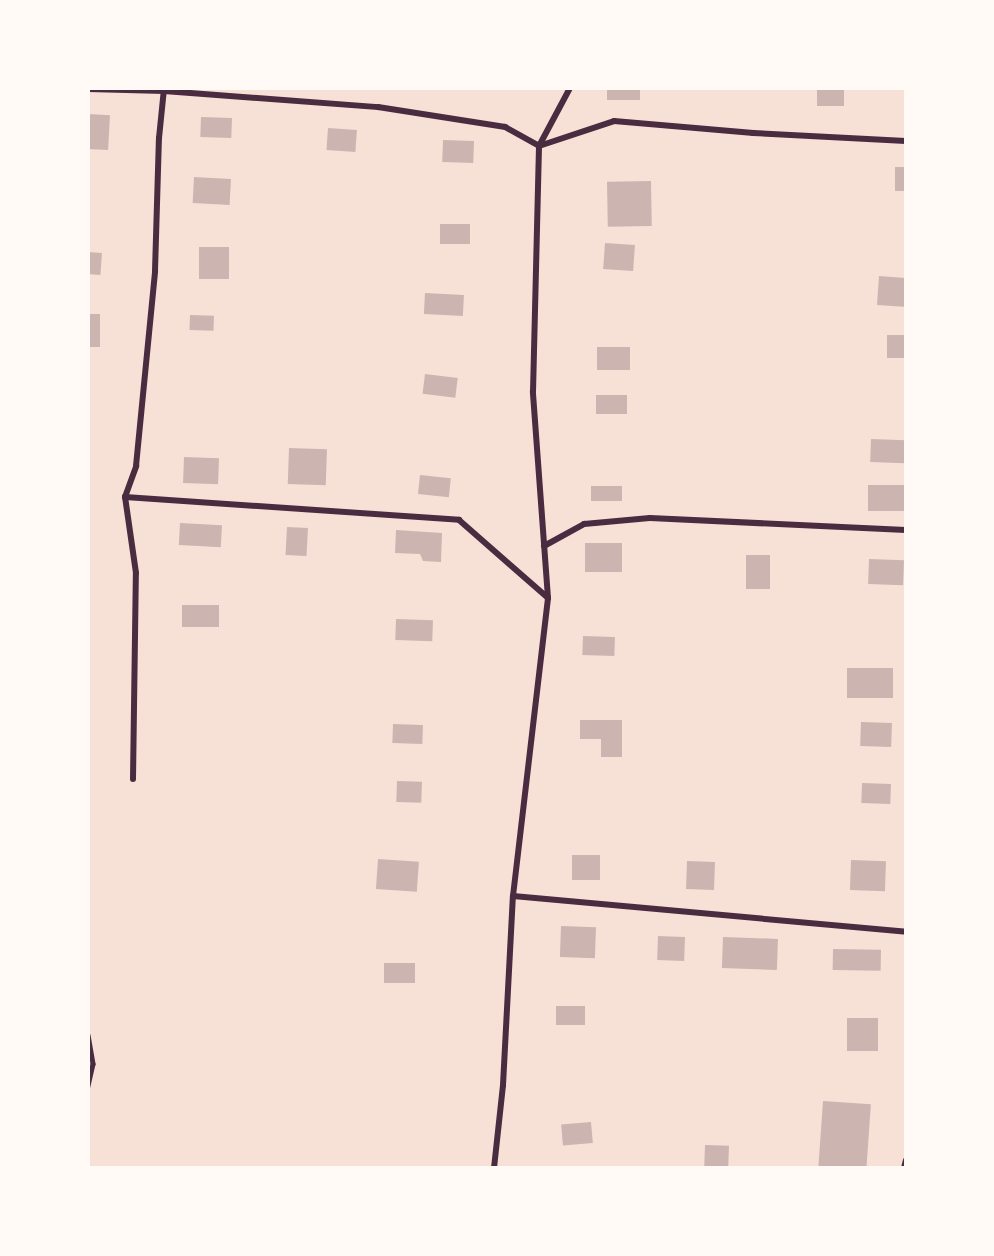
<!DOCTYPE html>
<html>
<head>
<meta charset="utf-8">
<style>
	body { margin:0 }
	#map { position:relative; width:994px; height:1256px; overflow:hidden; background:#f7e1d7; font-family:Helvetica,sans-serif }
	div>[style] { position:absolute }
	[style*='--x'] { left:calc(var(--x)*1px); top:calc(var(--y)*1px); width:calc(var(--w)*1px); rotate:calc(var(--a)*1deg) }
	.building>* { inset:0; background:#ccb4b1; transform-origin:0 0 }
	.service>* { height:4.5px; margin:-2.25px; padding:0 2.25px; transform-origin:2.25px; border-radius:2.25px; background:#4a2c40 }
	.minor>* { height:6px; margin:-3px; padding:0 3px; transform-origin:3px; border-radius:3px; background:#4a2c40 }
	span { translate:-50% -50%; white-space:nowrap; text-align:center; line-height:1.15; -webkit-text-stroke:5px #fffaf5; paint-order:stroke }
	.frame { position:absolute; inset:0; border:90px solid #fffaf5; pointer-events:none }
</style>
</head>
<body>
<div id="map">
	<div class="building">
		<div style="left:607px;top:88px;width:33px;height:12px"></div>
		<div style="left:817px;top:88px;width:27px;height:18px"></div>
		<div style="left:88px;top:114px;width:22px;height:35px;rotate:3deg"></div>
		<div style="left:201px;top:117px;width:31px;height:20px;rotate:2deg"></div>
		<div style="left:328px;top:128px;width:29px;height:22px;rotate:4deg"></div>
		<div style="left:443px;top:140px;width:31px;height:22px;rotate:2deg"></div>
		<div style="left:895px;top:167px;width:11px;height:24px"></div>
		<div style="left:194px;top:177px;width:37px;height:26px;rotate:3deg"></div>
		<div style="left:651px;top:181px;width:45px;height:44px;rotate:89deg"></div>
		<div style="left:440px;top:224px;width:30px;height:20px"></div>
		<div style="left:605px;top:243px;width:30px;height:26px;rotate:4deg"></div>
		<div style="left:199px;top:247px;width:30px;height:32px"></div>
		<div style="left:88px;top:252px;width:14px;height:22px;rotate:4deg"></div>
		<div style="left:879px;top:276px;width:27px;height:29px;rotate:4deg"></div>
		<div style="left:425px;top:293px;width:39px;height:21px;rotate:3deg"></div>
		<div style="left:88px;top:314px;width:12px;height:33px"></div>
		<div style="left:190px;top:315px;width:24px;height:15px;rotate:2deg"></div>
		<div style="left:887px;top:335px;width:19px;height:23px"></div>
		<div style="left:597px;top:347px;width:33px;height:23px"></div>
		<div style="left:425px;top:374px;width:33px;height:20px;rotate:7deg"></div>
		<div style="left:627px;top:395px;width:19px;height:31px;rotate:90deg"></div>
		<div style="left:871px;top:439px;width:35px;height:23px;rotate:2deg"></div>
		<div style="left:289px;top:448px;width:38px;height:36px;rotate:2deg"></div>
		<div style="left:184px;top:457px;width:35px;height:26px;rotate:2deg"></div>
		<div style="left:420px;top:475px;width:31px;height:19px;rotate:6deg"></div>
		<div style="left:868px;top:485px;width:37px;height:26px"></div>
		<div style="left:591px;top:486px;width:31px;height:15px"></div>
		<div style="left:180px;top:523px;width:42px;height:22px;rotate:3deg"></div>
		<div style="left:287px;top:527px;width:21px;height:28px;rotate:3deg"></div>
		<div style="clip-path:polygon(396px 530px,442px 533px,441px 562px,423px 561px,420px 554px,395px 553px)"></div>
		<div style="left:585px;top:543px;width:37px;height:29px"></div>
		<div style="left:746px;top:555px;width:24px;height:34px"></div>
		<div style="left:869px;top:559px;width:35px;height:25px;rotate:2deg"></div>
		<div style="left:182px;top:605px;width:37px;height:22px"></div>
		<div style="left:396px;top:619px;width:37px;height:21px;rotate:2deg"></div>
		<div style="left:583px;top:636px;width:32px;height:19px;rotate:2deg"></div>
		<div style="left:847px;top:668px;width:46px;height:30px"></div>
		<div style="clip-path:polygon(580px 720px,622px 720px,622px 757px,601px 757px,601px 739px,580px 739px)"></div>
		<div style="left:861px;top:722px;width:31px;height:24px;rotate:2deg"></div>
		<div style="left:393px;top:724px;width:30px;height:19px;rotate:2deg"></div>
		<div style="left:397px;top:781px;width:25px;height:21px;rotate:2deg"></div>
		<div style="left:862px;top:783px;width:29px;height:20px;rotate:2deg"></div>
		<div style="left:572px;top:855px;width:28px;height:25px"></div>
		<div style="left:378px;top:859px;width:41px;height:30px;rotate:4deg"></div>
		<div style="left:851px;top:860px;width:35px;height:30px;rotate:2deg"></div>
		<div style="left:687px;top:861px;width:28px;height:28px;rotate:2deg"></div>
		<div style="left:561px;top:926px;width:35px;height:31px;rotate:2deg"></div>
		<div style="left:658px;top:936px;width:27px;height:24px;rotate:2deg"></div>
		<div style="left:723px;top:937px;width:55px;height:31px;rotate:2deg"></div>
		<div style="left:833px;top:949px;width:48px;height:21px;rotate:1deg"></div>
		<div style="left:415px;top:963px;width:20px;height:31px;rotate:90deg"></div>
		<div style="left:556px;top:1006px;width:29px;height:19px"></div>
		<div style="left:878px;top:1018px;width:33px;height:31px;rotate:90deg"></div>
		<div style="left:823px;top:1101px;width:48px;height:67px;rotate:4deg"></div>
		<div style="left:591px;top:1122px;width:21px;height:30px;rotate:85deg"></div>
		<div style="left:705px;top:1145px;width:24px;height:23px;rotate:2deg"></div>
	</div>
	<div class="service">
		<div style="--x:88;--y:1035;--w:29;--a:80"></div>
		<div style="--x:93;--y:1064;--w:23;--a:103"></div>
	</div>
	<div class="minor">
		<div style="--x:88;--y:89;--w:76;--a:1.5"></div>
		<div style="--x:164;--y:91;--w:215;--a:4.3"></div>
		<div style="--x:378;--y:107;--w:129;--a:8.9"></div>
		<div style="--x:505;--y:127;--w:39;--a:29"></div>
		<div style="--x:539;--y:146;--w:79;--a:-18.4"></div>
		<div style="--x:614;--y:121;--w:140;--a:4.9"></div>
		<div style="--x:753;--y:133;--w:153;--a:3"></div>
		<div style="--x:125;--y:497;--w:335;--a:3.9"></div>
		<div style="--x:459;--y:520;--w:118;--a:41.2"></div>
		<div style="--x:544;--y:546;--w:46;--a:-28.8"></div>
		<div style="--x:584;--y:524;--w:66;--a:-5.2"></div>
		<div style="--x:650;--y:518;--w:256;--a:2.7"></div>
		<div style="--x:133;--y:779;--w:206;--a:-89.2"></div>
		<div style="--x:136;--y:573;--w:77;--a:-98.2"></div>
		<div style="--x:125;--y:497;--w:33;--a:-70"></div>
		<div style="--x:136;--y:466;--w:196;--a:-84.4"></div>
		<div style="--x:155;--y:271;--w:133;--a:-88.3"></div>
		<div style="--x:159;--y:138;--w:49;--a:-84.2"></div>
		<div style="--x:513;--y:896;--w:395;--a:5.2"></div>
		<div style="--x:494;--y:1168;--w:83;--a:-83.8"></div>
		<div style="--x:503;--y:1085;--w:189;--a:-87"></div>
		<div style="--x:513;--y:896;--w:300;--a:-83.3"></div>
		<div style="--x:548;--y:598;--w:207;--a:-94.2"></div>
		<div style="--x:533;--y:392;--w:246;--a:-88.6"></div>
		<div style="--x:539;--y:146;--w:66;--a:-61.9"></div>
		<div style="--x:904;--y:1168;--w:8;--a:-76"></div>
	</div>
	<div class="frame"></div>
</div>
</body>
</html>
